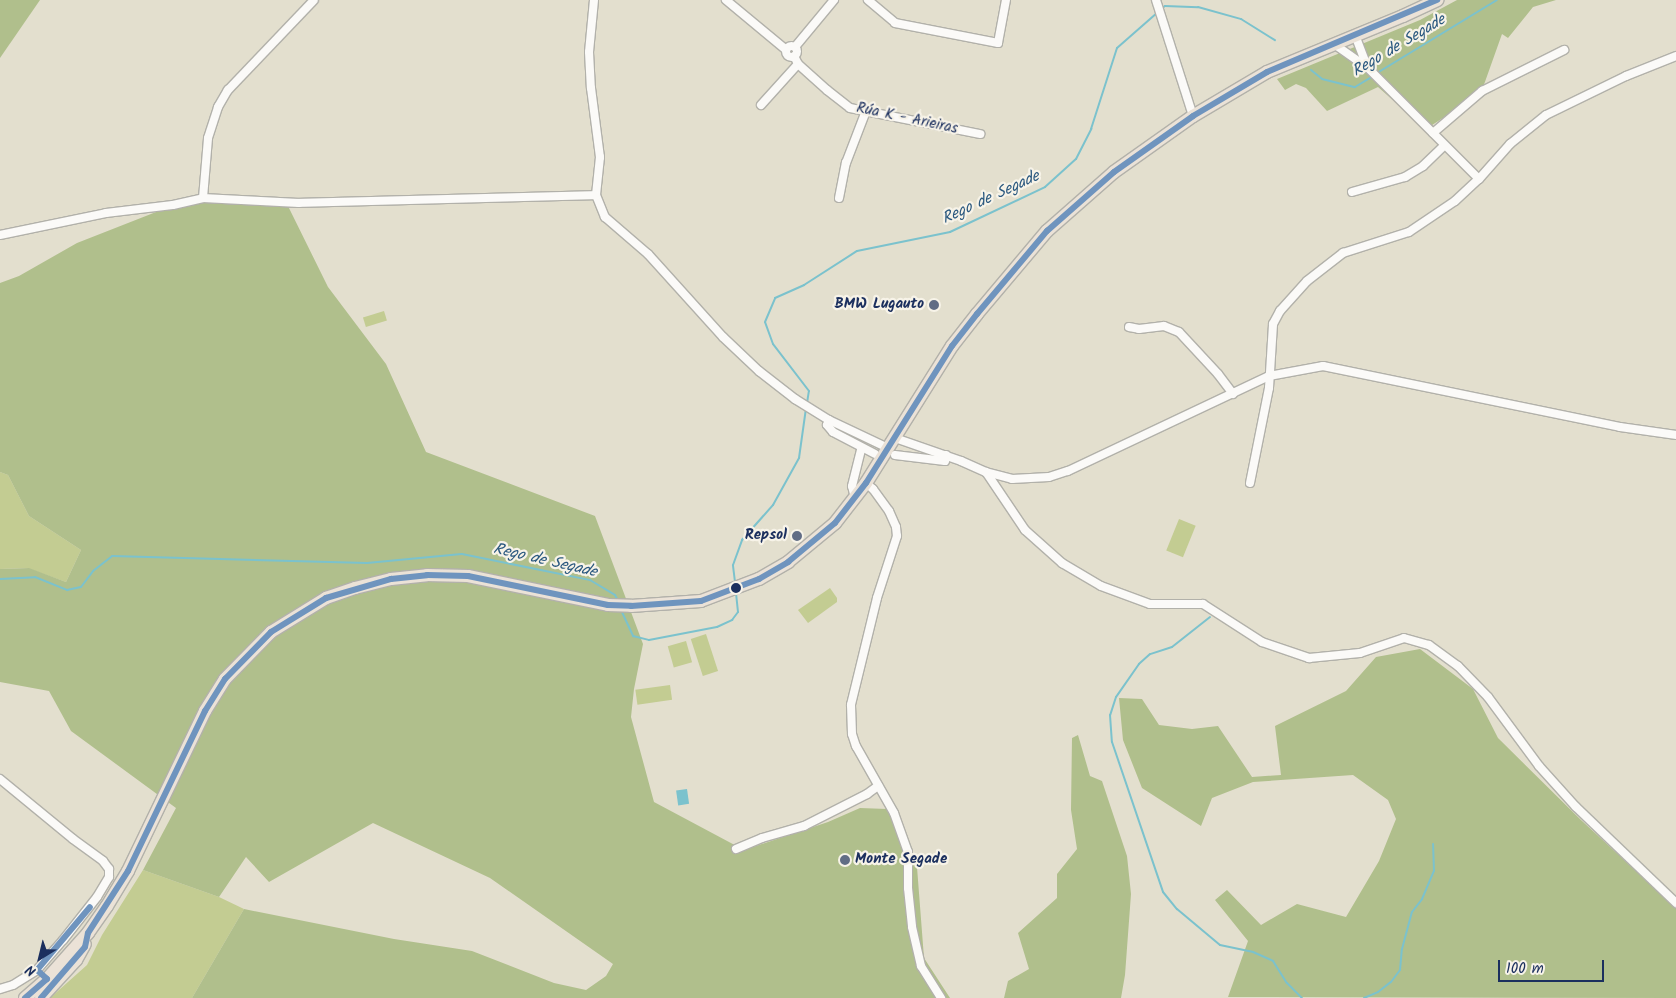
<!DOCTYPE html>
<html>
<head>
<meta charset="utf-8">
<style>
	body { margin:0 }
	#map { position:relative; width:1676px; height:998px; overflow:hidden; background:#e3dfce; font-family:Kalam,sans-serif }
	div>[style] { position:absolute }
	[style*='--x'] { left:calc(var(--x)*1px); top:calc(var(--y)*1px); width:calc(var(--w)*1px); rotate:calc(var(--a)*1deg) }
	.green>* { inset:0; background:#c3cc92; transform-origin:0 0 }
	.forest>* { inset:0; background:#b0bf8c }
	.water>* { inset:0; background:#7bc2cd; transform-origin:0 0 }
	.stream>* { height:2px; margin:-1px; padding:0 1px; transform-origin:1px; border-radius:1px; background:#7bc2cd }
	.roads { filter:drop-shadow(1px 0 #b2b1aa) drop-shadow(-1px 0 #b2b1aa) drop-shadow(0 1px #b2b1aa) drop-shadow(0 -1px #b2b1aa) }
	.minor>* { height:8px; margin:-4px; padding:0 4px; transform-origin:4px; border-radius:4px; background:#fbfaf8 }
	.minor>.ring { margin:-4px; padding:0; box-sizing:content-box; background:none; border:8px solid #fbfaf8; border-radius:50% }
	.trunk>* { height:12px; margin:-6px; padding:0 6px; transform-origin:6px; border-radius:6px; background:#ebe2d7 }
	.bus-1>* { height:6px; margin:-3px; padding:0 3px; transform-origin:3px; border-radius:3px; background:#6f94be }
	.dots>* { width:14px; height:14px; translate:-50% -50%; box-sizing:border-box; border:2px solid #f7f3e8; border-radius:50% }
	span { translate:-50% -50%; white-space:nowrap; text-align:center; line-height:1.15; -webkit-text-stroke:4.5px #f7f3e8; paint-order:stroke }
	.street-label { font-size:15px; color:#1b2f5e }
	.poi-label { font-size:15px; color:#1b2f5e; font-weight:700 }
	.right { translate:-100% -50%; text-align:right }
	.left { translate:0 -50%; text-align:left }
	.water-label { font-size:16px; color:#2a587f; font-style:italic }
	.north { position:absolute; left:15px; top:933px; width:50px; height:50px; -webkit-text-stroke:4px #f7f3e8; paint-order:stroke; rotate:216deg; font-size:14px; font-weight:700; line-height:20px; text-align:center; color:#1b2f5e }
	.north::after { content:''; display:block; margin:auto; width:18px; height:22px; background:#1b2f5e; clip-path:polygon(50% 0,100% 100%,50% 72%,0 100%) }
	.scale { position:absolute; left:1498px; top:960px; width:106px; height:22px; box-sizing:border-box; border:2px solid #1b2f5e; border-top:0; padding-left:6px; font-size:15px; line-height:18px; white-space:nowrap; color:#1b2f5e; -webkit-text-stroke:4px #f7f3e8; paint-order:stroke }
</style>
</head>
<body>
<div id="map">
	<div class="green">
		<div style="left:384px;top:311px;width:10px;height:22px;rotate:73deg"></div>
		<div style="clip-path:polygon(0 472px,8px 475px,29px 516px,81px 550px,66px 582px,27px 568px,0 569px)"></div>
		<div style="left:1179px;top:519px;width:18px;height:34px;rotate:22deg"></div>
		<div style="clip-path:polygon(830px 588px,837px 598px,837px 602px,808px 623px,798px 610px)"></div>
		<div style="left:706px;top:634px;width:39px;height:16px;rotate:72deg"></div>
		<div style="left:686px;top:641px;width:22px;height:19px;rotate:74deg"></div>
		<div style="left:670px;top:685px;width:15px;height:35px;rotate:82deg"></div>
		<div style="clip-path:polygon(143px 870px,219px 897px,244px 909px,192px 998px,50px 998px,87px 965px,102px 935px)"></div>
	</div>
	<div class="forest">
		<div style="clip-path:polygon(0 0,40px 0,0 58px)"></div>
		<div style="clip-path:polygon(1457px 0,1556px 0,1533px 7px,1508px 38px,1502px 34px,1481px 93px,1426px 129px,1378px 87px,1327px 111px,1306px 88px,1296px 84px,1285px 90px,1277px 79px,1420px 20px)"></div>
		<div style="clip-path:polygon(286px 202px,328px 287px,386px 364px,426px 452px,595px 516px,643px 644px,634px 689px,631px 717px,654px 802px,744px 850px,828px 822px,860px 808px,887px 809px,917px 867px,924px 958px,950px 998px,192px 998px,244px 909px,394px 939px,472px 951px,554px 983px,586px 990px,606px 976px,613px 964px,490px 878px,373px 823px,269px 882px,246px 857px,219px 897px,143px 870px,176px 808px,71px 731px,49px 691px,0 682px,0 569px,29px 568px,66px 582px,81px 550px,29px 516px,8px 475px,0 472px,0 283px,19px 276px,77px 243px,179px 203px)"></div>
		<div style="clip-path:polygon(1420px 649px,1473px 689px,1498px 738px,1581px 820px,1676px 908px,1676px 998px,1228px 997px,1248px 941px,1215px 900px,1227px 890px,1261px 925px,1297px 904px,1346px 917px,1379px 861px,1396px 819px,1388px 800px,1353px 775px,1253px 782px,1212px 798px,1201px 826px,1142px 788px,1123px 740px,1119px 698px,1142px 699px,1159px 725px,1192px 729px,1218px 726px,1252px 777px,1281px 775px,1275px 726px,1346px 691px,1376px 657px)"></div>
		<div style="clip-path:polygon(1078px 735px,1090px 776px,1102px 781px,1127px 856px,1131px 894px,1125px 975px,1121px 998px,1004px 998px,1008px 981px,1029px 969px,1018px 933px,1057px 898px,1057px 874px,1077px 849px,1071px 810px,1072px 738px)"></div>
	</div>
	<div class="water">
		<div style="left:687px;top:789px;width:15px;height:11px;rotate:82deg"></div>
	</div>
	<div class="stream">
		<div style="--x:1161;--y:9;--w:5;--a:-37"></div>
		<div style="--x:1165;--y:6;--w:33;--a:2"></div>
		<div style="--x:1198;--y:7;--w:45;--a:15.6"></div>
		<div style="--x:1241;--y:19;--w:40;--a:32"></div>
		<div style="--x:1311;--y:70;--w:14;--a:39"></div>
		<div style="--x:1322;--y:79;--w:34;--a:14"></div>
		<div style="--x:1355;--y:87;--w:21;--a:-31"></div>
		<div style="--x:1377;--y:73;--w:140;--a:-31.3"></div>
		<div style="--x:807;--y:403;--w:12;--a:-81"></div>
		<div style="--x:809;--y:391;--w:59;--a:-127.5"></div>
		<div style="--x:773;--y:344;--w:23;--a:-110"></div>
		<div style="--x:765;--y:322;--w:26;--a:-67"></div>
		<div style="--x:775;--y:298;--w:32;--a:-24"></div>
		<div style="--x:804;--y:285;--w:63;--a:-32.7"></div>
		<div style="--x:857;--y:251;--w:95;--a:-11.5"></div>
		<div style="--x:950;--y:232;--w:105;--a:-25.3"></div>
		<div style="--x:1045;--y:187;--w:42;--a:-42.1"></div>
		<div style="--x:1076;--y:159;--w:34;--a:-63"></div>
		<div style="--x:1091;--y:129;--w:85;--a:-72.2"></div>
		<div style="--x:1117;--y:48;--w:55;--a:-41.3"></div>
		<div style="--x:0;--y:579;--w:35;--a:-3"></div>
		<div style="--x:35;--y:577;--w:35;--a:22"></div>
		<div style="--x:67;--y:590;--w:14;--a:-12"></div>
		<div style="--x:81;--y:587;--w:20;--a:-53"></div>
		<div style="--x:93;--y:571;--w:24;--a:-38"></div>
		<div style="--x:112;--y:556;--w:255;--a:1.6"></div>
		<div style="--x:367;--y:563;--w:95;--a:-5.4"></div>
		<div style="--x:462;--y:554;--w:131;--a:11.5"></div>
		<div style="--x:590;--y:580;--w:29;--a:31"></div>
		<div style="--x:615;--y:595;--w:7;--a:63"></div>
		<div style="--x:735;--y:582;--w:17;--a:-97"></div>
		<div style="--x:733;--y:565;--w:27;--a:-70"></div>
		<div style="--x:742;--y:540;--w:47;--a:-48.5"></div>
		<div style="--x:773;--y:505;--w:54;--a:-61"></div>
		<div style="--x:799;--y:458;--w:50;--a:-82"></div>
		<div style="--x:621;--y:610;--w:29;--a:65"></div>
		<div style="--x:633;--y:636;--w:16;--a:14"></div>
		<div style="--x:649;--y:640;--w:69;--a:-10.8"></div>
		<div style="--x:717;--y:627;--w:17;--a:-25"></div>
		<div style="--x:732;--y:620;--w:10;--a:-53"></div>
		<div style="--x:738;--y:612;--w:20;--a:-96"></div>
		<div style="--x:1210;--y:617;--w:48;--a:141.7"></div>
		<div style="--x:1172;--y:647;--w:23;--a:162"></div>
		<div style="--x:1150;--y:654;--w:15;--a:138"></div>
		<div style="--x:1139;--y:664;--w:40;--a:124.9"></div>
		<div style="--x:1116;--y:697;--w:19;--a:108"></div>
		<div style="--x:1110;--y:715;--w:27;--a:86"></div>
		<div style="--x:1112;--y:742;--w:158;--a:71.2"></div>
		<div style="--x:1163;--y:892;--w:22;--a:51"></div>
		<div style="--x:1177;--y:909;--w:56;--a:39.9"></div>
		<div style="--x:1220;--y:945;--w:34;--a:12"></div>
		<div style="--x:1253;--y:952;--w:22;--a:24"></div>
		<div style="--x:1273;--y:961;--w:26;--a:58"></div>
		<div style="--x:1287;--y:983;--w:21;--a:45"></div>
		<div style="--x:1364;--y:998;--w:15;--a:-23"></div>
		<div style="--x:1378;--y:992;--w:16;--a:-38"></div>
		<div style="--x:1391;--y:982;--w:15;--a:-53"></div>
		<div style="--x:1400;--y:970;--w:21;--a:-85"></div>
		<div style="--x:1402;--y:949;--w:38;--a:-75"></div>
		<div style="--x:1412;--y:912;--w:16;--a:-52"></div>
		<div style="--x:1422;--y:899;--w:30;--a:-67"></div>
		<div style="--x:1434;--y:871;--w:27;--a:-92"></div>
	</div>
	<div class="roads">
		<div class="minor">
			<div style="--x:594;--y:0;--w:52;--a:95.5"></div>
			<div style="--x:589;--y:52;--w:36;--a:87"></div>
			<div style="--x:591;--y:88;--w:70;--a:82.6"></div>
			<div style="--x:600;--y:157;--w:38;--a:96"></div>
			<div style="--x:596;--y:195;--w:24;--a:68"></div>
			<div style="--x:605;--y:217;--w:57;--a:40.7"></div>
			<div style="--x:648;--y:254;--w:112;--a:47.9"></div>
			<div style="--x:723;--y:337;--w:50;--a:43.4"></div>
			<div style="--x:759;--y:371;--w:46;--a:37.9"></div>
			<div style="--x:795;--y:399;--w:40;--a:32"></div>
			<div style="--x:829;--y:420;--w:65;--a:25.4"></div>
			<div style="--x:726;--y:0;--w:77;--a:39.7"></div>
			<div style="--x:868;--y:0;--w:35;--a:40"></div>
			<div style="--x:895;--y:23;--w:105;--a:11"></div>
			<div style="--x:998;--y:43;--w:44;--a:-79.5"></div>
			<div style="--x:1156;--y:0;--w:122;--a:72.3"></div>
			<div style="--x:1355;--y:35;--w:33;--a:69"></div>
			<div style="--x:1334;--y:44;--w:42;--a:35.2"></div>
			<div style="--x:1368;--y:68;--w:157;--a:45"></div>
			<div class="ring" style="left:785.5px;top:45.5px;width:3px;height:3px"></div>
			<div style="--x:795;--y:47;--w:61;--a:-50.3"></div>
			<div style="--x:794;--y:56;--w:9;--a:63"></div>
			<div style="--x:798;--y:64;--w:39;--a:42"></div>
			<div style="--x:827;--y:90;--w:29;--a:38"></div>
			<div style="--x:850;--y:108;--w:133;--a:11.3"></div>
			<div style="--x:761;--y:105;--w:55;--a:-47.9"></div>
			<div style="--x:1433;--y:133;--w:65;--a:-40.6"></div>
			<div style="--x:1482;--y:91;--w:92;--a:-26.6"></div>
			<div style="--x:1352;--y:192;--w:55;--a:-15.8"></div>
			<div style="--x:1405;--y:177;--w:21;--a:-31"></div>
			<div style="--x:1423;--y:166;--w:29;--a:-44"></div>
			<div style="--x:203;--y:198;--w:60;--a:-85.2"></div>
			<div style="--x:208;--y:138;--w:33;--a:-72"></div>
			<div style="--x:218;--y:107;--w:20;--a:-60"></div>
			<div style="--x:228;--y:90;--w:124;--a:-46.3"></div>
			<div style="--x:839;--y:198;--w:36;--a:-79"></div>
			<div style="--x:846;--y:163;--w:56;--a:-69"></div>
			<div style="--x:0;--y:235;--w:108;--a:-11.7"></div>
			<div style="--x:106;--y:213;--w:67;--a:-6.8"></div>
			<div style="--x:173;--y:205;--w:31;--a:-13"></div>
			<div style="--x:203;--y:198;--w:96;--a:3"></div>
			<div style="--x:299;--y:203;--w:297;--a:-1.5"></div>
			<div style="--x:1129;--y:327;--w:10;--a:11"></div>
			<div style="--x:1139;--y:329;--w:25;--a:-7"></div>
			<div style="--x:1164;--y:326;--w:16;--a:22"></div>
			<div style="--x:1179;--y:332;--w:57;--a:47.1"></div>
			<div style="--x:1218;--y:374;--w:25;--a:53"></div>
			<div style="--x:829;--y:420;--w:5;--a:112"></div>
			<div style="--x:827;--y:425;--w:9;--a:49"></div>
			<div style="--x:833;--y:432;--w:47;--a:27.6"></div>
			<div style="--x:895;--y:438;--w:70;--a:19.2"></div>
			<div style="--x:961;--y:461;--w:27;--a:24"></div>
			<div style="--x:986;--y:472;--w:27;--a:15"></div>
			<div style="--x:1012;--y:479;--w:37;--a:-3"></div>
			<div style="--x:1049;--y:477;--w:20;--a:-18"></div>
			<div style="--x:1068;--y:471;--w:222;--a:-25.3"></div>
			<div style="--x:1269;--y:376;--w:55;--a:-10.5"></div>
			<div style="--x:1323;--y:366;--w:303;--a:11.6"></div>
			<div style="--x:1620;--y:427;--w:57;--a:8.1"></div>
			<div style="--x:895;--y:455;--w:50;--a:6.8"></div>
			<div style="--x:945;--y:461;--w:6;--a:-81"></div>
			<div style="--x:986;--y:472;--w:70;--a:56.1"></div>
			<div style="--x:1025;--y:530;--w:50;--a:41.7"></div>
			<div style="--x:1062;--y:563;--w:45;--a:30.5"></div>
			<div style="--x:1101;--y:586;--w:52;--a:20.2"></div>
			<div style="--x:1150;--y:604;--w:53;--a:0"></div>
			<div style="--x:1203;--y:604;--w:70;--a:32.8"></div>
			<div style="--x:1262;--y:642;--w:50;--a:18.8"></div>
			<div style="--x:1309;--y:658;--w:51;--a:-5.6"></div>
			<div style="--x:1360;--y:653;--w:46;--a:-18.8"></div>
			<div style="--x:1404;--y:638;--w:26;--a:16"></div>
			<div style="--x:1429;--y:645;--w:36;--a:36"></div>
			<div style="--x:1458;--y:666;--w:43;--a:45.9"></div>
			<div style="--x:1488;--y:697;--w:86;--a:53.5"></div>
			<div style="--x:1539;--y:766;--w:55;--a:47.9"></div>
			<div style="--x:1576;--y:807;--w:139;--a:43.8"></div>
			<div style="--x:866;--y:483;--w:9;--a:41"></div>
			<div style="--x:873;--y:489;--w:27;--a:54"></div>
			<div style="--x:889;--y:511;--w:17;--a:66"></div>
			<div style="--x:896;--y:527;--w:9;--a:84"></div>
			<div style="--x:897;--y:536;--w:65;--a:107.9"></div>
			<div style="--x:877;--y:598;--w:110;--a:103.7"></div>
			<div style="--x:851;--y:705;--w:29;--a:88"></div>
			<div style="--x:852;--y:734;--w:13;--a:72"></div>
			<div style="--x:856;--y:746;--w:77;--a:60.4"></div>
			<div style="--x:894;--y:813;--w:41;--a:70.3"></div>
			<div style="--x:908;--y:852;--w:36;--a:90"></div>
			<div style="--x:908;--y:888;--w:39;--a:84"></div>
			<div style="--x:912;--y:927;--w:40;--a:77"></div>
			<div style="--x:921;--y:966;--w:38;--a:58"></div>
			<div style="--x:1250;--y:483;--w:97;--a:-78.7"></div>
			<div style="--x:1269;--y:388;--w:64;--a:-86.4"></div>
			<div style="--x:1273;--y:324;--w:15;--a:-62"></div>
			<div style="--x:1280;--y:311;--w:40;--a:-48"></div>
			<div style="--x:1307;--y:281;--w:46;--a:-37.9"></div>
			<div style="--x:1343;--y:253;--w:69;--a:-17.7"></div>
			<div style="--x:1409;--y:232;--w:55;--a:-34"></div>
			<div style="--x:1455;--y:201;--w:33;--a:-43"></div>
			<div style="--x:1479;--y:179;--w:47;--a:-48.5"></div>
			<div style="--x:1510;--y:144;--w:46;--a:-38.9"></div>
			<div style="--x:1546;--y:115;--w:89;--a:-26"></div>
			<div style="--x:1626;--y:76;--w:54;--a:-21.8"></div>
			<div style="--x:855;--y:498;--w:12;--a:-104"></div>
			<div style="--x:852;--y:486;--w:38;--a:-76"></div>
			<div style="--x:0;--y:779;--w:94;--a:39.4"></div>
			<div style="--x:73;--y:839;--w:37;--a:36"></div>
			<div style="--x:103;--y:861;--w:10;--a:53"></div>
			<div style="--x:109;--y:869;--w:8;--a:90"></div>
			<div style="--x:109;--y:877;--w:23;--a:121"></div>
			<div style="--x:97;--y:897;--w:55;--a:128.3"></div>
			<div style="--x:63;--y:940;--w:40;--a:131"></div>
			<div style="--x:37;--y:970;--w:28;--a:148"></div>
			<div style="--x:13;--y:985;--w:14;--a:163"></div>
			<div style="--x:736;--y:849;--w:28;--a:-23"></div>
			<div style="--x:762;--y:838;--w:44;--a:-15.9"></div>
			<div style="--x:804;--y:826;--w:71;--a:-26.9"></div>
			<div style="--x:867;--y:794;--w:14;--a:-36"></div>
		</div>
		<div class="trunk">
			<div style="--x:25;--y:998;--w:29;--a:-41"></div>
			<div style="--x:47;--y:979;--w:62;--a:-48.3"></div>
			<div style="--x:88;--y:933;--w:33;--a:-55"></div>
			<div style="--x:107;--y:906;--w:41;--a:-59"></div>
			<div style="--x:128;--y:871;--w:178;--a:-64.3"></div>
			<div style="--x:205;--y:711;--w:38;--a:-58"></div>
			<div style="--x:225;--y:679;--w:66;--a:-45.6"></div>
			<div style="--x:271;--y:632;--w:65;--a:-31.7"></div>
			<div style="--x:326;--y:598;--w:31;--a:-19"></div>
			<div style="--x:355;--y:588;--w:37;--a:-14"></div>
			<div style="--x:391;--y:579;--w:36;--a:-6"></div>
			<div style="--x:427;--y:575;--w:41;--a:1.4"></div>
			<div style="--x:468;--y:576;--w:143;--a:11.7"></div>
			<div style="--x:608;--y:605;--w:23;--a:2"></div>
			<div style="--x:631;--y:606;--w:70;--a:-4.1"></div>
			<div style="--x:701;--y:601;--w:62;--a:-20.8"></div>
			<div style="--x:759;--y:579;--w:34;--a:-30"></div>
			<div style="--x:788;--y:562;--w:61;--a:-39.7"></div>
			<div style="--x:835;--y:523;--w:51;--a:-52.2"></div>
			<div style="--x:866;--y:483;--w:162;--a:-57.9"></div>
			<div style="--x:952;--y:346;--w:41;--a:-52"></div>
			<div style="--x:977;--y:314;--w:109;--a:-49.9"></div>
			<div style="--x:1047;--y:231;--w:89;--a:-41.4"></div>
			<div style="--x:1114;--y:172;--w:97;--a:-35.3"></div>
			<div style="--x:1193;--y:116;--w:86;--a:-30.7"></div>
			<div style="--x:1267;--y:72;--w:147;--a:-22.4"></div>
			<div style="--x:1403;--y:16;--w:38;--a:-25"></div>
			<div style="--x:41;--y:998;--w:52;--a:-47.4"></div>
			<div style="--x:76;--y:960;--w:18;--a:-61"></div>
		</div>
	</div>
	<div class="bus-1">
		<div style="--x:25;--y:998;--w:29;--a:-41"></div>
		<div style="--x:47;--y:979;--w:13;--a:-138"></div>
		<div style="--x:37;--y:970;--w:82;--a:-49.9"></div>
		<div style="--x:41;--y:998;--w:67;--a:-49.2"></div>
		<div style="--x:85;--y:947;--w:14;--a:-78"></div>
		<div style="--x:88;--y:933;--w:74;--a:-57.2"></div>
		<div style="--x:128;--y:871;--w:178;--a:-64.3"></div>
		<div style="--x:205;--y:711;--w:38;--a:-58"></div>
		<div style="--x:225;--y:679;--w:66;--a:-45.6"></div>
		<div style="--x:271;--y:632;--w:65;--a:-31.7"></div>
		<div style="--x:326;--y:598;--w:68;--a:-16.3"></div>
		<div style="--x:391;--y:579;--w:36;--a:-6"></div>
		<div style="--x:427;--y:575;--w:41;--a:1.4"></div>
		<div style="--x:468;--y:576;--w:143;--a:11.7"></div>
		<div style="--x:608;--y:605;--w:23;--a:2"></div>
		<div style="--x:631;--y:606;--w:70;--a:-4.1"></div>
		<div style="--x:701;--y:601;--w:62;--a:-20.8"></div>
		<div style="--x:759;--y:579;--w:34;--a:-30"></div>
		<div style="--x:788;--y:562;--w:61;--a:-39.7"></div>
		<div style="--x:835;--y:523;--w:51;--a:-52.2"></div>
		<div style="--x:866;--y:483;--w:162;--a:-57.9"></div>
		<div style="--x:952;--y:346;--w:41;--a:-52"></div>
		<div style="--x:977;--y:314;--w:109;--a:-49.9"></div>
		<div style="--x:1047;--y:231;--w:89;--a:-41.4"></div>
		<div style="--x:1114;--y:172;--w:97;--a:-35.3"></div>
		<div style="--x:1193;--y:116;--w:86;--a:-30.7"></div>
		<div style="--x:1267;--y:72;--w:185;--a:-23"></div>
	</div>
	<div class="dots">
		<div style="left:934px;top:305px;background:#616d85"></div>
		<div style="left:797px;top:536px;background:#616d85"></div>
		<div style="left:736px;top:588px;background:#1b2f5e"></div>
		<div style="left:845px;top:860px;background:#616d85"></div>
	</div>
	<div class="street-label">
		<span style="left:907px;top:119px;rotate:12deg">Rúa K - Arieiras</span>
	</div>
	<div class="poi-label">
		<span class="right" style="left:924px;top:305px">BMW Lugauto</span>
		<span class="right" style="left:787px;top:536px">Repsol</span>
		<span class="left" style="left:855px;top:860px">Monte Segade</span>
	</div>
	<div class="water-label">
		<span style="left:1399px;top:46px;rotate:-31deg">Rego de Segade</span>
		<span style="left:991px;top:198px;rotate:-25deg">Rego de Segade</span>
		<span style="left:545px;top:561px;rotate:13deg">Rego de Segade</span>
	</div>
	<div class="north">N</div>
	<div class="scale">100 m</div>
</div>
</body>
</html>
